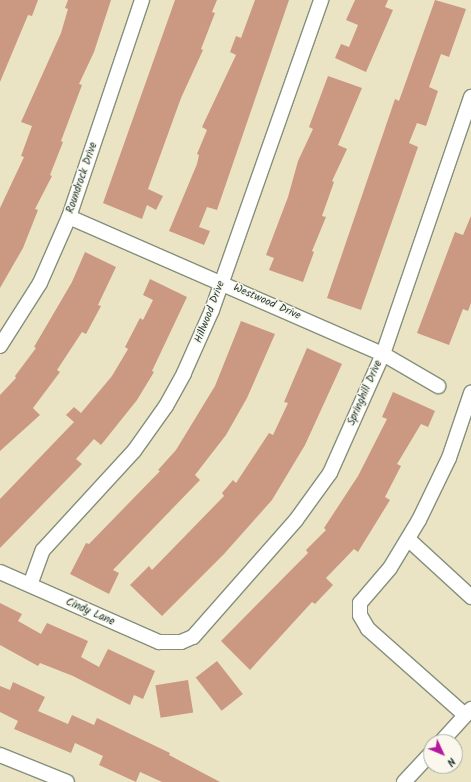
<!DOCTYPE html>
<html>
<head>
<meta charset="utf-8">
<style>
	body { margin:0 }
	#map { position:relative; width:471px; height:782px; overflow:hidden; background:#ebe4c4; font-family:Kalam,sans-serif }
	div>[style] { position:absolute }
	[style*='--x'] { left:calc(var(--x)*1px); top:calc(var(--y)*1px); width:calc(var(--w)*1px); rotate:calc(var(--a)*1deg) }
	.building>* { inset:0; background:#cb9881; transform-origin:0 0 }
	.roads { filter:drop-shadow(1px 0 #85907c) drop-shadow(-1px 0 #85907c) drop-shadow(0 1px #85907c) drop-shadow(0 -1px #85907c) }
	.minor>* { height:14px; margin:-7px; padding:0 7px; transform-origin:7px; border-radius:7px; background:#fff }
	span { translate:-50% -50%; white-space:nowrap; text-align:center; line-height:1.15; -webkit-text-stroke:3px #fbf7ec; paint-order:stroke }
	.street-label { font-size:11px; color:#1f3d34 }
	.north { position:absolute; left:423px; top:734px; width:40px; height:40px; box-sizing:border-box; background:#fbf7ec; border:1px solid #a3ada2; border-radius:50%; rotate:134deg; font-size:11px; font-weight:700; line-height:16px; text-align:center; color:#1f3d34 }
	.north::after { content:''; display:block; margin:auto; width:14px; height:18px; background:#b5179e; clip-path:polygon(50% 0,100% 100%,50% 72%,0 100%) }
</style>
</head>
<body>
<div id="map">
	<div class="building">
		<div style="clip-path:polygon(0 0,38px 0,32px 16px,28px 15px,0 82px)"></div>
		<div style="clip-path:polygon(68px 0,111px 0,94px 52px,79px 84px,82px 85px,61px 141px,63px 142px,50px 175px,52px 176px,35px 209px,38px 210px,23px 248px,0 288px,0 208px,24px 157px,21px 156px,32px 126px,21px 122px,61px 33px,68px 9px,65px 8px)"></div>
		<div style="clip-path:polygon(175px 0,217px 0,212px 12px,215px 13px,201px 49px,203px 50px,181px 98px,148px 189px,163px 196px,156px 210px,147px 205px,142px 219px,103px 203px)"></div>
		<div style="clip-path:polygon(255px 0,289px 0,217px 210px,207px 207px,199px 227px,210px 231px,204px 245px,169px 231px,197px 164px,199px 155px,197px 154px,207px 130px,202px 127px,236px 55px,230px 52px,236px 36px,241px 38px)"></div>
		<div style="clip-path:polygon(355px 0,388px 0,385px 7px,393px 10px,366px 72px,335px 58px,341px 44px,349px 47px,358px 25px,346px 20px)"></div>
		<div style="clip-path:polygon(435px 0,466px 9px,449px 57px,441px 54px,429px 87px,438px 91px,426px 126px,417px 123px,409px 143px,418px 147px,361px 310px,327px 298px,395px 99px,399px 101px)"></div>
		<div style="clip-path:polygon(328px 76px,362px 88px,338px 145px,347px 149px,332px 181px,334px 182px,322px 216px,326px 217px,312px 251px,314px 252px,303px 282px,269px 270px,274px 258px,266px 255px,288px 197px,298px 161px,313px 129px,309px 127px)"></div>
		<div style="clip-path:polygon(471px 216px,471px 303px,468px 311px,463px 309px,449px 345px,417px 333px,455px 232px,463px 235px)"></div>
		<div style="clip-path:polygon(85px 252px,116px 267px,98px 305px,101px 306px,86px 334px,82px 332px,57px 370px,60px 372px,33px 408px,40px 415px,0 451px,0 395px,16px 378px,15px 376px,36px 348px,34px 347px,72px 282px)"></div>
		<div style="clip-path:polygon(150px 279px,187px 297px,152px 371px,154px 372px,137px 400px,101px 445px,94px 439px,76px 459px,82px 464px,0 548px,0 499px,74px 422px,66px 415px,74px 407px,81px 413px,112px 376px,128px 349px,125px 347px,140px 318px,143px 320px,153px 300px,143px 295px)"></div>
		<div style="clip-path:polygon(241px 321px,275px 334px,247px 398px,226px 435px,195px 475px,200px 480px,113px 570px,119px 573px,109px 594px,70px 574px,86px 543px,89px 544px,160px 471px,158px 470px,176px 450px,215px 386px)"></div>
		<div style="clip-path:polygon(307px 348px,342px 364px,305px 445px,272px 500px,224px 554px,162px 616px,130px 585px,149px 566px,152px 570px,224px 496px,222px 493px,233px 480px,236px 483px,269px 433px,273px 435px,288px 403px,284px 402px)"></div>
		<div style="clip-path:polygon(393px 392px,435px 411px,428px 427px,421px 424px,397px 464px,401px 466px,385px 497px,390px 500px,358px 552px,354px 549px,326px 578px,333px 585px,315px 604px,312px 602px,250px 670px,221px 641px,308px 553px,306px 550px,326px 530px,324px 528px,358px 476px,387px 419px,382px 417px)"></div>
		<div style="clip-path:polygon(0 603px,22px 614px,18px 621px,41px 634px,47px 623px,88px 641px,81px 657px,99px 667px,108px 649px,155px 671px,143px 699px,134px 695px,130px 705px,73px 676px,40px 663px,38px 666px,0 645px)"></div>
		<div style="left:217px;top:661px;width:42px;height:27px;rotate:52deg"></div>
		<div style="left:188px;top:680px;width:33px;height:33px;rotate:81deg"></div>
		<div style="clip-path:polygon(13px 682px,45px 697px,38px 711px,68px 724px,72px 715px,94px 725px,97px 718px,170px 753px,169px 755px,220px 782px,162px 782px,140px 772px,136px 782px,99px 765px,103px 756px,75px 743px,71px 753px,14px 729px,18px 721px,0 712px,0 686px,10px 690px)"></div>
	</div>
	<div class="roads">
		<div class="minor">
			<div style="--x:69;--y:217;--w:343;--a:23.6"></div>
			<div style="--x:383;--y:354;--w:64;--a:30.2"></div>
			<div style="--x:0;--y:346;--w:75;--a:-57.6"></div>
			<div style="--x:40;--y:283;--w:72;--a:-66.3"></div>
			<div style="--x:69;--y:217;--w:229;--a:-71.4"></div>
			<div style="--x:408;--y:539;--w:86;--a:42.6"></div>
			<div style="--x:0;--y:572;--w:174;--a:23.8"></div>
			<div style="--x:159;--y:642;--w:22;--a:0"></div>
			<div style="--x:181;--y:642;--w:13;--a:-23"></div>
			<div style="--x:193;--y:637;--w:156;--a:-48.6"></div>
			<div style="--x:296;--y:520;--w:58;--a:-54.1"></div>
			<div style="--x:330;--y:473;--w:130;--a:-66"></div>
			<div style="--x:383;--y:354;--w:272;--a:-71.1"></div>
			<div style="--x:30;--y:585;--w:37;--a:-70"></div>
			<div style="--x:43;--y:550;--w:134;--a:-47.4"></div>
			<div style="--x:134;--y:451;--w:55;--a:-54.6"></div>
			<div style="--x:166;--y:406;--w:38;--a:-61"></div>
			<div style="--x:184;--y:373;--w:69;--a:-66"></div>
			<div style="--x:212;--y:310;--w:329;--a:-70.6"></div>
			<div style="--x:465;--y:715;--w:130;--a:-138.4"></div>
			<div style="--x:368;--y:629;--w:16;--a:-120"></div>
			<div style="--x:360;--y:615;--w:12;--a:-90"></div>
			<div style="--x:360;--y:603;--w:46;--a:-49.4"></div>
			<div style="--x:390;--y:568;--w:56;--a:-58.9"></div>
			<div style="--x:419;--y:520;--w:69;--a:-64.2"></div>
			<div style="--x:449;--y:458;--w:69;--a:-71.3"></div>
			<div style="--x:441;--y:742;--w:45;--a:-47.7"></div>
			<div style="--x:0;--y:755;--w:72;--a:21.9"></div>
			<div style="--x:404;--y:782;--w:40;--a:-47"></div>
		</div>
	</div>
	<div class="street-label">
		<span style="left:82px;top:178px;rotate:-71deg">Roundrock Drive</span>
		<span style="left:267px;top:302px;rotate:24deg">Westwood Drive</span>
		<span style="left:210px;top:312px;rotate:-69deg">Hillwood Drive</span>
		<span style="left:365px;top:393px;rotate:-66deg">Springhill Drive</span>
		<span style="left:90px;top:612px;rotate:24deg">Cindy Lane</span>
	</div>
	<div class="north">N</div>
</div>
</body>
</html>
